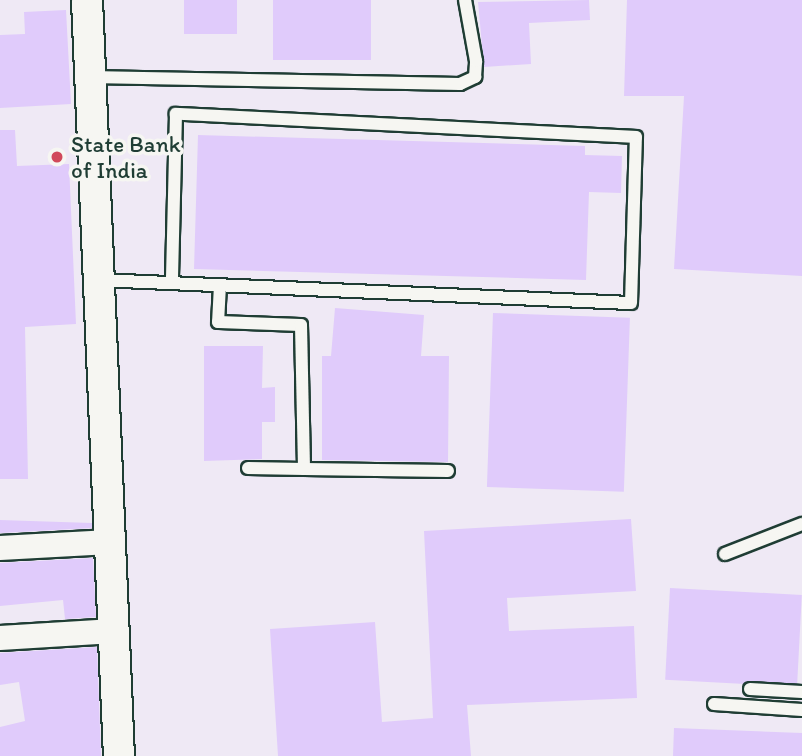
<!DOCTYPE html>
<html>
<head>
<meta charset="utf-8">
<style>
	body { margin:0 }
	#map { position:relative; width:802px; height:756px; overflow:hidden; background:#f6f6f2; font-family:Itim,sans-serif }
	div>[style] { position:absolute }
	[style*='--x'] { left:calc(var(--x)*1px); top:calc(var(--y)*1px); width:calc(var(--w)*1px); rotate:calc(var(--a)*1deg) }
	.built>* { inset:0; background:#efe9f5; transform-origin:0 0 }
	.building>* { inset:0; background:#e0cbfb; transform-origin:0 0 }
	.roads { filter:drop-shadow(2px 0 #1f3d34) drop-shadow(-2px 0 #1f3d34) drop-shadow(0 2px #1f3d34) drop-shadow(0 -2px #1f3d34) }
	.service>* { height:12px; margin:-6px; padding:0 6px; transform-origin:6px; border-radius:6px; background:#f6f6f2 }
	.minor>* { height:24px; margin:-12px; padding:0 12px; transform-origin:12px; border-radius:12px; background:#f6f6f2 }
	.tertiary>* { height:30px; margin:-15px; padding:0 15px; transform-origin:15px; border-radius:15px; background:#f6f6f2 }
	.dots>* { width:19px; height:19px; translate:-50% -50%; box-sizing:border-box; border:4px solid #f6f6f2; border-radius:50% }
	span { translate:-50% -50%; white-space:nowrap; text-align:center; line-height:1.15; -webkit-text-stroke:7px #f6f6f2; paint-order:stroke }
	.poi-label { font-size:23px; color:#1f3d34 }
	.left { translate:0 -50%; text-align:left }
</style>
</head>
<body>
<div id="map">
	<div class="built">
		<div style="left:0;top:0;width:802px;height:756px"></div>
	</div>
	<div class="building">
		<div style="left:184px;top:0;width:53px;height:34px"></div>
		<div style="left:273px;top:0;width:98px;height:60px"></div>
		<div style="clip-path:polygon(589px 0,590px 20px,529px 23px,531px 64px,484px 67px,478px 2px)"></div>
		<div style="clip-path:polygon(627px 0,802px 0,802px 276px,674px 269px,684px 96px,624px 96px)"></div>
		<div style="clip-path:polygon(66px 10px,71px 104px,0 108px,0 35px,25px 34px,24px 12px)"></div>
		<div style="clip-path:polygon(0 130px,15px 130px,17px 166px,69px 164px,76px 324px,25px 327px,28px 479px,0 479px)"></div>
		<div style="clip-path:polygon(198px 135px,585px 146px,585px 155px,622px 156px,621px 193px,589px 192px,586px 280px,194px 269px)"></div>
		<div style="clip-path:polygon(335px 308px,424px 315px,421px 356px,449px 356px,448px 462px,322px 460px,322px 356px,331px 356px)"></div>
		<div style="left:493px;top:313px;width:137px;height:174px;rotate:2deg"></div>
		<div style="clip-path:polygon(204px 346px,263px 346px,262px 388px,275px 387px,275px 422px,262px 422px,262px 459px,204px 461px)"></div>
		<div style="clip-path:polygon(631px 519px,636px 591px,507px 598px,509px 631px,634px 626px,637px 698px,467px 705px,471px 756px,278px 756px,270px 629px,375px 622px,382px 722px,433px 718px,424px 531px)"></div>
		<div style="clip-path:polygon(0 520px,92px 523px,92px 528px,0 533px)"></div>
		<div style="clip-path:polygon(93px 558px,96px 617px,65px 619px,63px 600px,0 606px,0 563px)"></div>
		<div style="left:670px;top:588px;width:132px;height:92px;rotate:3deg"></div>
		<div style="clip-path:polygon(97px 647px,101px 756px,0 756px,0 727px,25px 721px,19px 682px,0 685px,0 653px)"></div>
		<div style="clip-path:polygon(674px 728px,802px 733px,802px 756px,673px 756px)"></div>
	</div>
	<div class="roads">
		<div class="service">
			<div style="--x:90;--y:77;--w:370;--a:1.1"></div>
			<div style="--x:460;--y:84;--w:17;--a:-25"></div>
			<div style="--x:475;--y:77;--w:16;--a:-86"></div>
			<div style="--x:476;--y:61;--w:62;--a:-100.2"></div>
			<div style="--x:99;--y:280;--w:532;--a:2.48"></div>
			<div style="--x:631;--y:303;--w:166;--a:-88.3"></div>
			<div style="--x:636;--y:137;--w:461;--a:-177.1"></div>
			<div style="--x:176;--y:114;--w:169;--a:91.4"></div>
			<div style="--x:220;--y:285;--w:37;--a:93"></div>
			<div style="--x:218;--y:322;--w:83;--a:2.1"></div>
			<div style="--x:301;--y:325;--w:144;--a:88.8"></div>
			<div style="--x:304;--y:469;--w:144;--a:0.8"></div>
			<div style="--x:248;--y:468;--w:56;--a:1"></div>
			<div style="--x:725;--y:554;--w:83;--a:-21.3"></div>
			<div style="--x:750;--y:689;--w:52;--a:3.3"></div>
			<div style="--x:714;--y:704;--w:88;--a:3.9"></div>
		</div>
		<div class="minor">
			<div style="--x:0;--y:548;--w:110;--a:-3.1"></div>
			<div style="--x:0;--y:638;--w:114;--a:-3.5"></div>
		</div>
		<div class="tertiary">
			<div style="--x:87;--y:0;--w:757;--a:87.58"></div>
		</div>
	</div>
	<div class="dots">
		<div style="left:57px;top:157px;background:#d1495b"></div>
	</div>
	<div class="poi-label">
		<span class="left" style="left:71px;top:157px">State Bank<br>of India</span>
	</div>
</div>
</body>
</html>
